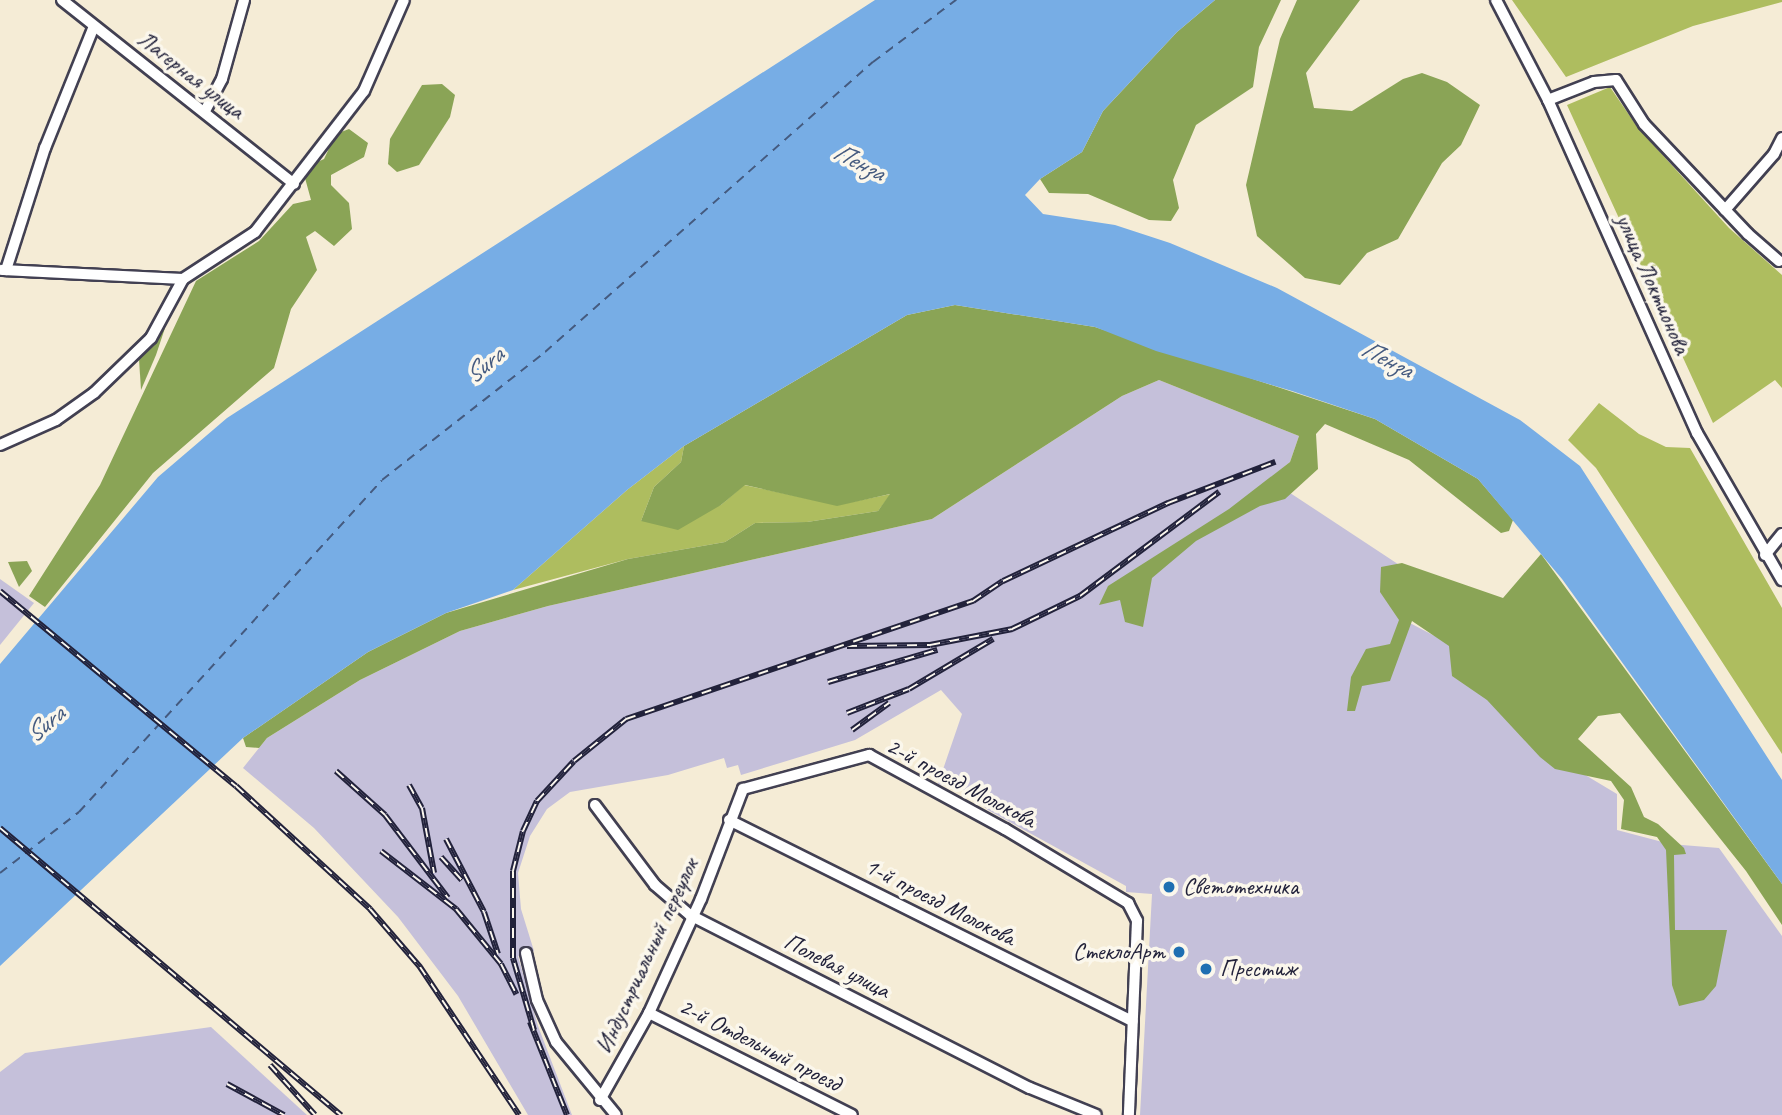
<!DOCTYPE html>
<html>
<head>
<meta charset="utf-8">
<style>
	body { margin:0 }
	#map { position:relative; width:1782px; height:1115px; overflow:hidden; background:#f5ecd6; font-family:Caveat,sans-serif }
	div>[style] { position:absolute }
	[style*='--x'] { left:calc(var(--x)*1px); top:calc(var(--y)*1px); width:calc(var(--w)*1px); rotate:calc(var(--a)*1deg) }
	.industrial>* { inset:0; background:#c5c0da }
	.green>* { inset:0; background:#aebd5f }
	.forest>* { inset:0; background:#8aa456 }
	.water>* { inset:0; background:#77ade5 }
	.ferry>* { height:2px; margin-top:-1px; transform-origin:0; background:repeating-linear-gradient(90deg,#445a7f 0 9px,transparent 0 16px) }
	.roads { filter:drop-shadow(2px 0 #424052) drop-shadow(-2px 0 #424052) drop-shadow(0 2px #424052) drop-shadow(0 -2px #424052) }
	.street>* { height:10px; margin:-5px; padding:0 5px; transform-origin:5px; border-radius:5px; background:#fff }
	.rail>* { height:6px; margin-top:-3px; transform-origin:0; background:repeating-linear-gradient(90deg,#fbf7ec 0 10px,#22223b 0 20px); box-sizing:border-box; border-block:2px solid #22223b }
	.dots>* { width:19px; height:19px; translate:-50% -50%; box-sizing:border-box; border:4px solid #fbf7ec; border-radius:50% }
	span { translate:-50% -50%; white-space:nowrap; text-align:center; line-height:1.15; -webkit-text-stroke:7px #fbf7ec; paint-order:stroke }
	.street-label { font-size:24px; color:#22223b }
	.poi-label { font-size:24px; color:#22223b }
	.left { translate:0 -50%; text-align:left }
	.right { translate:-100% -50%; text-align:right }
	.water-label { font-size:26px; color:#445a7f; font-style:italic }
</style>
</head>
<body>
<div id="map">
	<div class="industrial">
		<div style="clip-path:polygon(1159px 380px,1299px 436px,1290px 462px,1269px 479px,1413px 574px,1408px 622px,1450px 644px,1552px 755px,1617px 794px,1617px 830px,1670px 844px,1719px 848px,1782px 936px,1782px 1115px,1140px 1115px,1152px 894px,1126px 892px,1126px 886px,988px 810px,967px 791px,938px 784px,962px 714px,941px 690px,855px 740px,741px 775px,738px 765px,727px 768px,724px 758px,668px 775px,570px 792px,547px 809px,530px 836px,518px 873px,521px 909px,534px 951px,518px 956px,538px 1026px,572px 1115px,528px 1115px,458px 996px,398px 917px,314px 828px,243px 768px,267px 738px,360px 680px,460px 631px,548px 606px,932px 519px,1122px 396px)"></div>
		<div style="clip-path:polygon(0 579px,34px 603px,0 645px)"></div>
		<div style="clip-path:polygon(211px 1027px,307px 1115px,0 1115px,0 1072px,25px 1053px)"></div>
	</div>
	<div class="green">
		<div style="clip-path:polygon(1512px 0,1782px 0,1782px 2px,1693px 26px,1566px 77px)"></div>
		<div style="clip-path:polygon(1610px 87px,1638px 128px,1729px 228px,1782px 275px,1782px 388px,1775px 380px,1713px 423px,1567px 105px)"></div>
		<div style="clip-path:polygon(1599px 403px,1639px 434px,1666px 447px,1690px 448px,1782px 608px,1782px 754px,1596px 468px,1568px 440px)"></div>
		<div style="clip-path:polygon(684px 446px,681px 462px,654px 487px,641px 521px,721px 505px,744px 485px,837px 505px,891px 494px,878px 511px,807px 522px,755px 523px,725px 542px,628px 559px,513px 590px,627px 490px)"></div>
	</div>
	<div class="forest">
		<div style="clip-path:polygon(1215px 0,1281px 0,1259px 47px,1253px 87px,1196px 125px,1173px 180px,1179px 208px,1171px 221px,1149px 220px,1088px 194px,1049px 193px,1040px 179px,1082px 152px,1103px 111px,1177px 32px)"></div>
		<div style="clip-path:polygon(1297px 0,1360px 0,1306px 73px,1314px 108px,1352px 111px,1403px 79px,1422px 73px,1447px 82px,1480px 105px,1461px 145px,1442px 163px,1398px 239px,1367px 253px,1340px 285px,1305px 278px,1257px 236px,1246px 185px,1280px 39px)"></div>
		<div style="clip-path:polygon(442px 84px,455px 95px,450px 117px,419px 165px,397px 172px,388px 164px,390px 139px,422px 85px)"></div>
		<div style="clip-path:polygon(349px 129px,368px 143px,364px 157px,331px 175px,331px 185px,349px 203px,352px 229px,334px 246px,315px 231px,306px 237px,317px 270px,291px 309px,274px 368px,153px 473px,45px 607px,29px 596px,100px 485px,196px 281px,259px 241px,293px 204px,311px 200px,305px 178px,313px 164px,324px 159px,336px 134px)"></div>
		<div style="clip-path:polygon(955px 305px,1095px 327px,1375px 419px,1478px 479px,1513px 520px,1509px 531px,1501px 533px,1409px 460px,1325px 424px,1316px 434px,1318px 469px,1285px 499px,1260px 506px,1196px 541px,1152px 578px,1143px 627px,1125px 622px,1120px 600px,1099px 605px,1108px 586px,1229px 509px,1290px 462px,1299px 436px,1159px 380px,1122px 396px,932px 519px,548px 606px,460px 631px,360px 680px,267px 738px,259px 748px,246px 747px,243px 738px,368px 652px,446px 613px,628px 559px,725px 542px,755px 523px,807px 522px,878px 511px,890px 494px,837px 506px,745px 485px,721px 505px,678px 530px,641px 521px,654px 487px,681px 462px,684px 446px,907px 315px)"></div>
		<div style="clip-path:polygon(165px 328px,156px 355px,141px 390px,139px 359px)"></div>
		<div style="clip-path:polygon(1541px 554px,1782px 884px,1782px 925px,1746px 871px,1620px 713px,1598px 716px,1578px 739px,1631px 787px,1644px 817px,1658px 824px,1684px 848px,1686px 854px,1674px 855px,1675px 930px,1727px 930px,1716px 986px,1704px 1000px,1679px 1006px,1672px 985px,1666px 850px,1657px 837px,1621px 829px,1624px 800px,1611px 781px,1555px 769px,1540px 757px,1487px 700px,1452px 676px,1449px 646px,1412px 621px,1390px 681px,1362px 686px,1355px 711px,1347px 711px,1351px 677px,1366px 649px,1390px 644px,1399px 620px,1380px 592px,1381px 567px,1402px 563px,1503px 598px)"></div>
		<div style="clip-path:polygon(27px 561px,32px 571px,19px 587px,8px 562px)"></div>
	</div>
	<div class="water">
		<div style="clip-path:polygon(875px 0,1215px 0,1177px 32px,1103px 111px,1082px 152px,1040px 179px,1025px 195px,1043px 214px,1115px 225px,1170px 243px,1277px 288px,1520px 420px,1580px 466px,1782px 780px,1782px 884px,1562px 579px,1478px 479px,1375px 419px,1292px 391px,1156px 351px,1095px 327px,955px 305px,907px 315px,684px 446px,627px 490px,513px 590px,446px 613px,368px 652px,243px 738px,0 966px,0 664px,158px 477px,227px 418px)"></div>
	</div>
	<div class="ferry">
		<div style="--x:0;--y:873;--w:100;--a:-37.7"></div>
		<div style="--x:79;--y:812;--w:449;--a:-47.6"></div>
		<div style="--x:382;--y:480;--w:207;--a:-38.1"></div>
		<div style="--x:545;--y:352;--w:438;--a:-41.5"></div>
		<div style="--x:873;--y:62;--w:104;--a:-36.8"></div>
	</div>
	<div class="roads">
		<div class="street">
			<div style="--x:62;--y:0;--w:296;--a:38.4"></div>
			<div style="--x:1496;--y:0;--w:113;--a:62.5"></div>
			<div style="--x:1548;--y:100;--w:365;--a:65.9"></div>
			<div style="--x:1697;--y:433;--w:170;--a:60"></div>
			<div style="--x:1548;--y:100;--w:49;--a:-21.4"></div>
			<div style="--x:1594;--y:82;--w:22;--a:-5"></div>
			<div style="--x:1616;--y:80;--w:52;--a:57.5"></div>
			<div style="--x:1644;--y:124;--w:151;--a:46.6"></div>
			<div style="--x:1748;--y:234;--w:41;--a:41.1"></div>
			<div style="--x:205;--y:111;--w:36;--a:-62"></div>
			<div style="--x:222;--y:79;--w:82;--a:-74.4"></div>
			<div style="--x:1725;--y:210;--w:74;--a:-48.8"></div>
			<div style="--x:1774;--y:154;--w:18;--a:-63"></div>
			<div style="--x:1;--y:270;--w:182;--a:2.8"></div>
			<div style="--x:6;--y:270;--w:128;--a:-72.3"></div>
			<div style="--x:45;--y:148;--w:131;--a:-68.1"></div>
			<div style="--x:0;--y:445;--w:61;--a:-24.1"></div>
			<div style="--x:56;--y:420;--w:47;--a:-35.4"></div>
			<div style="--x:94;--y:393;--w:79;--a:-44"></div>
			<div style="--x:151;--y:338;--w:67;--a:-61.5"></div>
			<div style="--x:183;--y:279;--w:86;--a:-33.1"></div>
			<div style="--x:255;--y:232;--w:178;--a:-52.3"></div>
			<div style="--x:364;--y:91;--w:99;--a:-66.3"></div>
			<div style="--x:1765;--y:555;--w:27;--a:-51"></div>
			<div style="--x:595;--y:805;--w:100;--a:53.1"></div>
			<div style="--x:655;--y:885;--w:46;--a:40.6"></div>
			<div style="--x:690;--y:915;--w:381;--a:27"></div>
			<div style="--x:1030;--y:1088;--w:71;--a:22.2"></div>
			<div style="--x:729;--y:820;--w:451;--a:26.5"></div>
			<div style="--x:526;--y:953;--w:48;--a:76.8"></div>
			<div style="--x:537;--y:1000;--w:46;--a:65.7"></div>
			<div style="--x:556;--y:1042;--w:94;--a:50.6"></div>
			<div style="--x:649;--y:1013;--w:227;--a:26.7"></div>
			<div style="--x:600;--y:1100;--w:100;--a:-60.6"></div>
			<div style="--x:649;--y:1013;--w:125;--a:-65.5"></div>
			<div style="--x:701;--y:899;--w:118;--a:-69.1"></div>
			<div style="--x:743;--y:789;--w:131;--a:-15.1"></div>
			<div style="--x:869;--y:755;--w:155;--a:28.6"></div>
			<div style="--x:1005;--y:829;--w:144;--a:31"></div>
			<div style="--x:1128;--y:903;--w:20;--a:63"></div>
			<div style="--x:1137;--y:921;--w:194;--a:92.4"></div>
		</div>
	</div>
	<div class="rail">
		<div style="--x:0;--y:591;--w:306;--a:39.6"></div>
		<div style="--x:236;--y:786;--w:182;--a:42.5"></div>
		<div style="--x:370;--y:909;--w:77;--a:49.2"></div>
		<div style="--x:420;--y:967;--w:178;--a:56.2"></div>
		<div style="--x:847;--y:646;--w:83;--a:-0.7"></div>
		<div style="--x:930;--y:645;--w:84;--a:-11"></div>
		<div style="--x:1012;--y:629;--w:76;--a:-25.9"></div>
		<div style="--x:1080;--y:596;--w:174;--a:-36.8"></div>
		<div style="--x:828;--y:682;--w:114;--a:-16.4"></div>
		<div style="--x:847;--y:713;--w:66;--a:-21.2"></div>
		<div style="--x:909;--y:689;--w:98;--a:-30.8"></div>
		<div style="--x:852;--y:730;--w:46;--a:-36.1"></div>
		<div style="--x:336;--y:771;--w:66;--a:41.9"></div>
		<div style="--x:385;--y:815;--w:104;--a:52.8"></div>
		<div style="--x:409;--y:785;--w:26;--a:61"></div>
		<div style="--x:422;--y:808;--w:66;--a:79.5"></div>
		<div style="--x:0;--y:828;--w:446;--a:40.1"></div>
		<div style="--x:446;--y:839;--w:82;--a:62.5"></div>
		<div style="--x:484;--y:912;--w:44;--a:71.6"></div>
		<div style="--x:381;--y:851;--w:95;--a:37.7"></div>
		<div style="--x:456;--y:909;--w:71;--a:50.7"></div>
		<div style="--x:501;--y:964;--w:34;--a:63"></div>
		<div style="--x:441;--y:857;--w:31;--a:48"></div>
		<div style="--x:530;--y:1022;--w:100;--a:68.3"></div>
		<div style="--x:534;--y:1030;--w:75;--a:-106.3"></div>
		<div style="--x:513;--y:958;--w:87;--a:-90"></div>
		<div style="--x:513;--y:871;--w:41;--a:-76"></div>
		<div style="--x:523;--y:831;--w:33;--a:-65"></div>
		<div style="--x:537;--y:801;--w:54;--a:-47.2"></div>
		<div style="--x:574;--y:761;--w:67;--a:-38.9"></div>
		<div style="--x:626;--y:719;--w:367;--a:-18.8"></div>
		<div style="--x:973;--y:601;--w:36;--a:-34"></div>
		<div style="--x:1003;--y:581;--w:183;--a:-25.3"></div>
		<div style="--x:1168;--y:503;--w:115;--a:-21"></div>
		<div style="--x:270;--y:1065;--w:67;--a:48"></div>
		<div style="--x:227;--y:1084;--w:65;--a:28.5"></div>
	</div>
	<div class="dots">
		<div style="left:1169px;top:887px;background:#1f6fb2"></div>
		<div style="left:1179px;top:952px;background:#1f6fb2"></div>
		<div style="left:1206px;top:969px;background:#1f6fb2"></div>
	</div>
	<div class="street-label">
		<span style="left:191px;top:75px;rotate:38deg">Лагерная улица</span>
		<span style="left:1653px;top:284px;rotate:66deg">улица Локтионова</span>
		<span style="left:961px;top:783px;rotate:28deg">2-й проезд Молокова</span>
		<span style="left:940px;top:902px;rotate:27deg">1-й проезд Молокова</span>
		<span style="left:647px;top:956px;rotate:-65deg">Индустриальный переулок</span>
		<span style="left:837px;top:966px;rotate:27deg">Полевая улица</span>
		<span style="left:760px;top:1045px;rotate:27deg">2-й Отдельный проезд</span>
	</div>
	<div class="poi-label">
		<span class="left" style="left:1183px;top:887px">Светотехника</span>
		<span class="right" style="left:1165px;top:952px">СтеклоАрт</span>
		<span class="left" style="left:1220px;top:969px">Престиж</span>
	</div>
	<div class="water-label">
		<span style="left:859px;top:162px;rotate:27deg">Пенза</span>
		<span style="left:1387px;top:359px;rotate:27deg">Пенза</span>
		<span style="left:484px;top:365px;rotate:-39deg">Sura</span>
		<span style="left:45px;top:724px;rotate:-39deg">Sura</span>
	</div>
</div>
</body>
</html>
